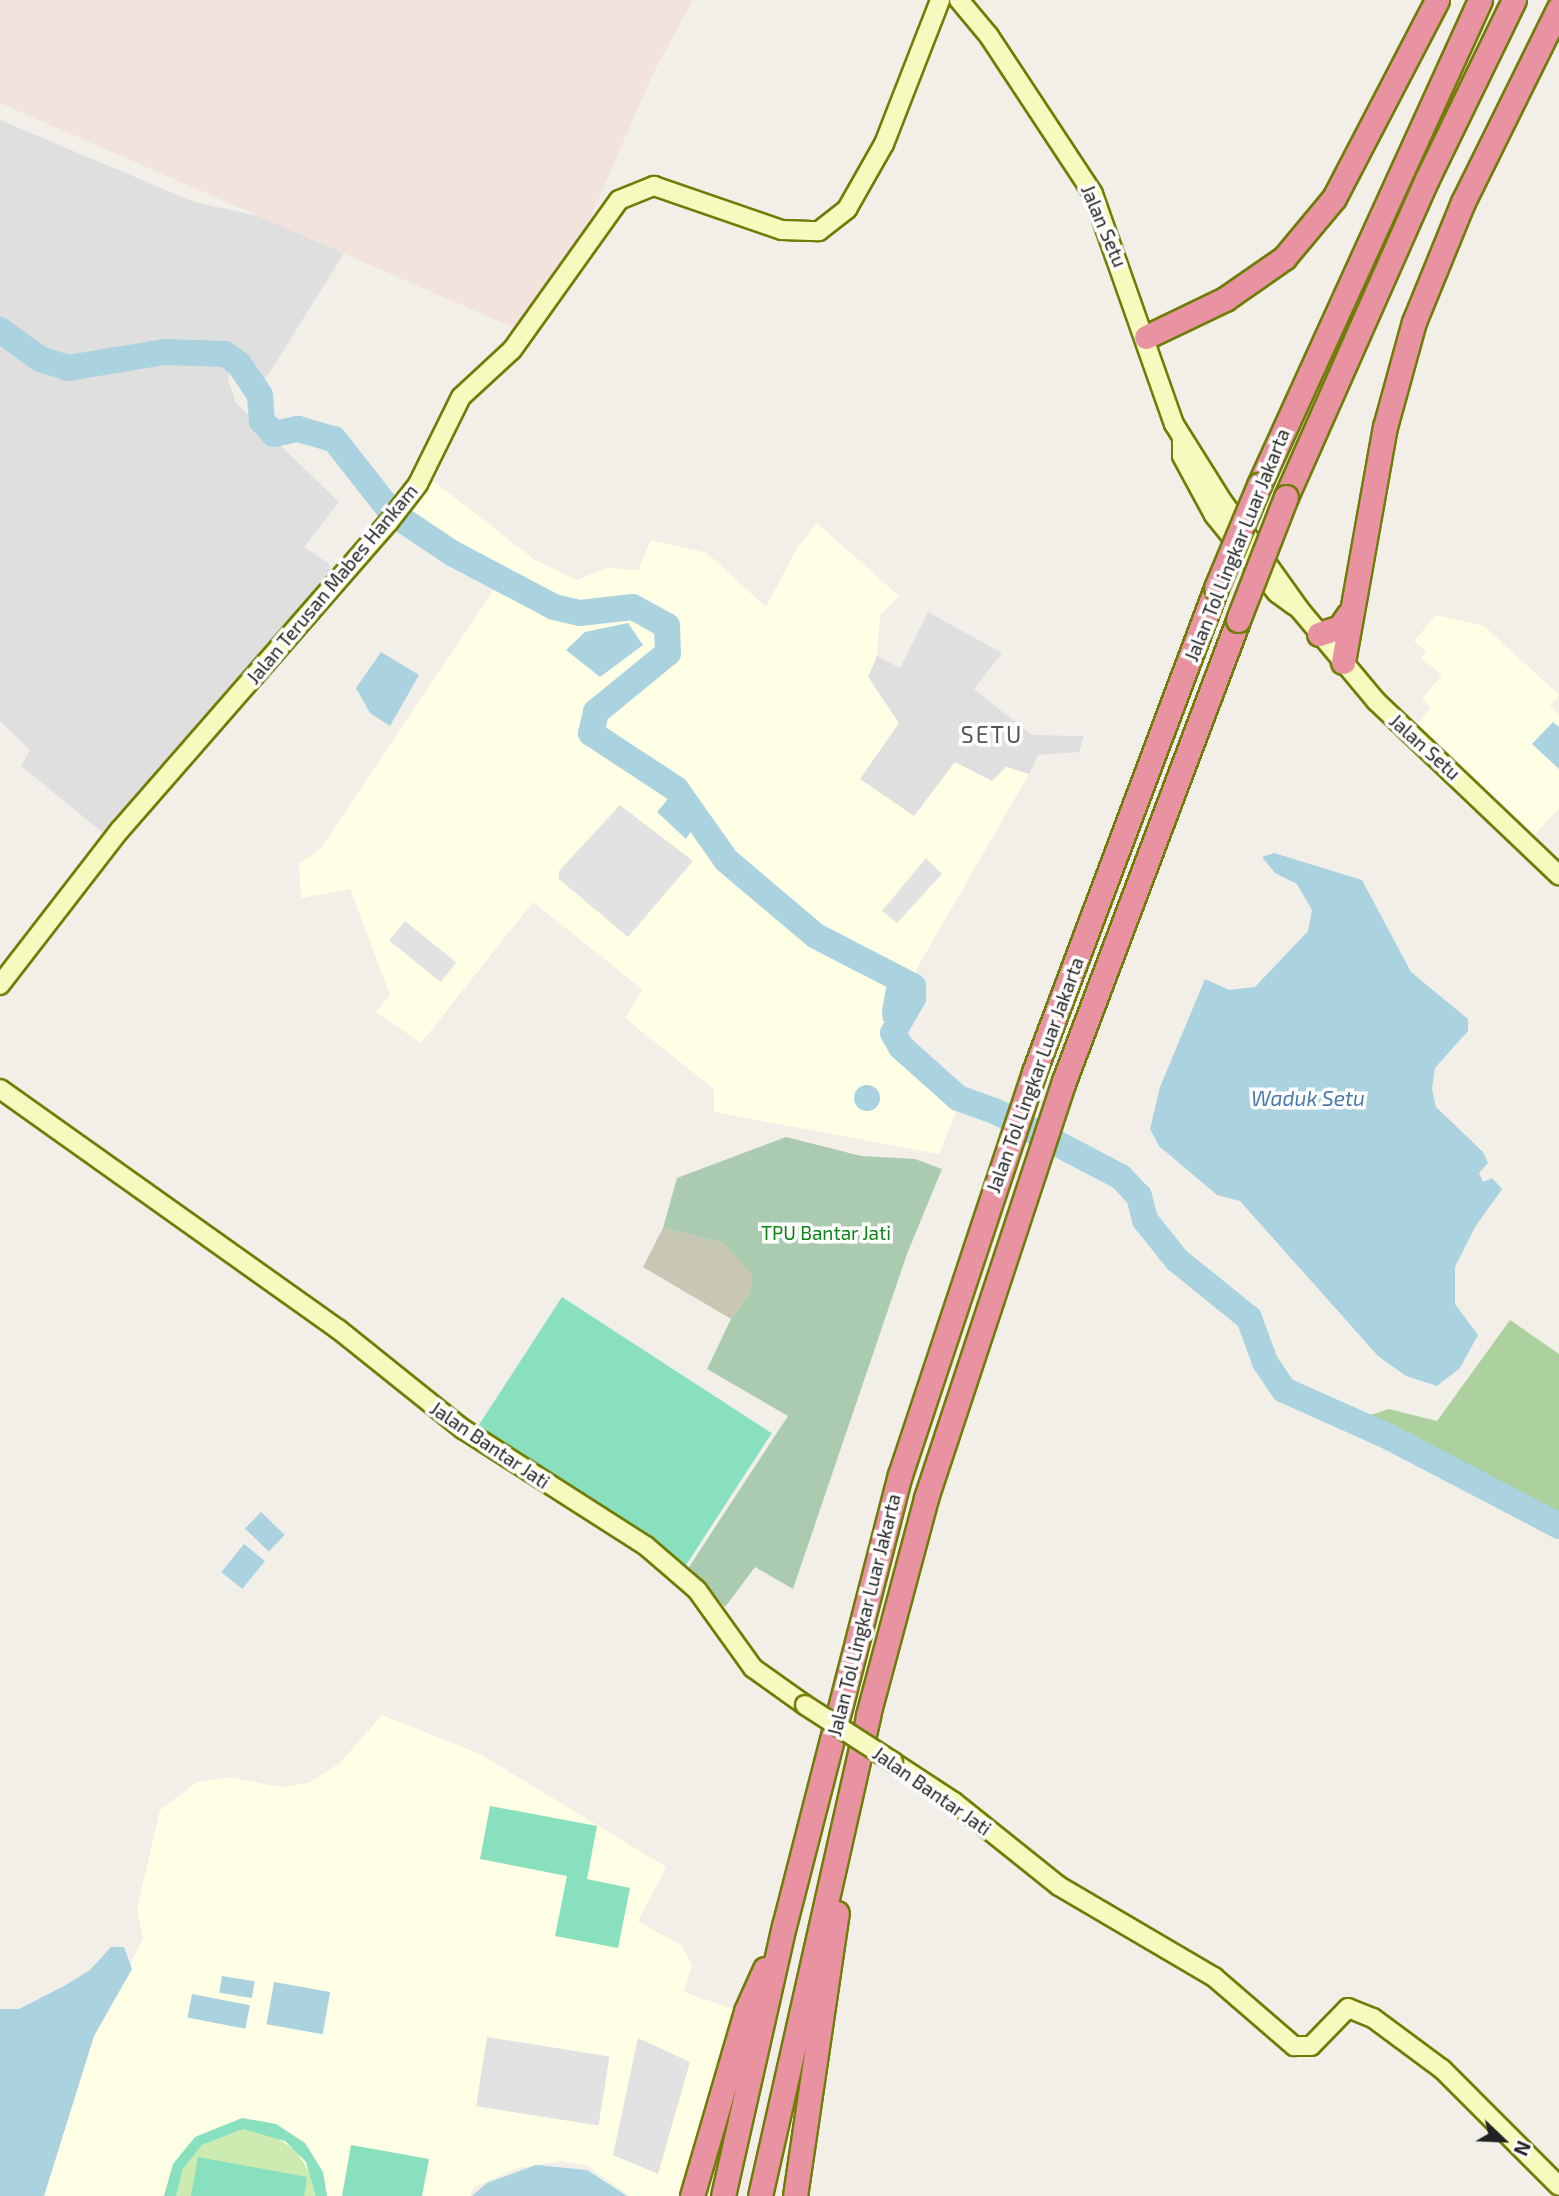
<!DOCTYPE html>
<html>
<head>
<meta charset="utf-8">
<style>
	body { margin:0 }
	#map { position:relative; width:1559px; height:2196px; overflow:hidden; background:#f2efe9; font-family:"Exo 2",sans-serif }
	div>[style] { position:absolute }
	[style*='--x'] { left:calc(var(--x)*1px); top:calc(var(--y)*1px); width:calc(var(--w)*1px); rotate:calc(var(--a)*1deg) }
	.residential>* { inset:0; background:#e0dfdf }
	.education>* { inset:0; background:#ffffe5 }
	.military>* { inset:0; background:#f3e3dd }
	.construction>* { inset:0; background:#c7c7b4 }
	.grass>* { inset:0; background:#cdebb0 }
	.forest>* { inset:0; background:#add19e }
	.cemetery>* { inset:0; background:#aacbaf }
	.pitch>* { inset:0; background:#88e0be; transform-origin:0 0 }
	.parking>* { inset:0; background:#e2e2e2; transform-origin:0 0 }
	.water>* { inset:0; background:#aad3df; transform-origin:0 0 }
	.round { border-radius:50% }
	.river>* { height:26px; margin:-13px; padding:0 13px; transform-origin:13px; border-radius:13px; background:#aad3df }
	.roads { filter:drop-shadow(2px 0 #707d05) drop-shadow(-2px 0 #707d05) drop-shadow(0 2px #707d05) drop-shadow(0 -2px #707d05) }
	.secondary>* { height:18px; margin:-9px; padding:0 9px; transform-origin:9px; border-radius:9px; background:#f7fabf }
	.highway>* { height:23px; margin:-11.5px; padding:0 11.5px; transform-origin:11.5px; border-radius:11.5px; background:#e892a2 }
	.bridges { filter:drop-shadow(2px 0 #707d05) drop-shadow(-2px 0 #707d05) drop-shadow(0 2px #707d05) drop-shadow(0 -2px #707d05) }
	.secondary-bridge>* { height:18px; margin:-9px; padding:0 9px; transform-origin:9px; border-radius:9px; background:#f7fabf }
	.highway-bridge>* { height:23px; margin:-11.5px; padding:0 11.5px; transform-origin:11.5px; border-radius:11.5px; background:#e892a2 }
	span { translate:-50% -50%; white-space:nowrap; text-align:center; line-height:1.15; -webkit-text-stroke:7px #fff; paint-order:stroke }
	.street-label { font-size:19px; color:#222 }
	.park-label { font-size:19px; color:#0c8416 }
	.water-label { font-size:21px; color:#4a7aab; font-style:italic }
	.quarter-label { font-size:23px; color:#555; letter-spacing:2px }
	.north { position:absolute; left:1468px; top:2105px; width:70px; height:70px; -webkit-text-stroke:5px #fff; paint-order:stroke; rotate:113deg; font-size:19px; font-weight:700; line-height:28px; text-align:center; color:#222 }
	.north::after { content:''; display:block; margin:auto; width:24px; height:32px; background:#222; clip-path:polygon(50% 0,100% 100%,50% 72%,0 100%) }
</style>
</head>
<body>
<div id="map">
	<div class="residential">
		<div style="clip-path:polygon(0 120px,194px 202px,354px 237px,268px 375px,262px 380px,232px 364px,228px 379px,236px 403px,339px 502px,304px 547px,328px 563px,335px 584px,112px 840px,21px 766px,30px 750px,0 721px)"></div>
		<div style="clip-path:polygon(928px 612px,1002px 653px,974px 689px,1032px 735px,1084px 736px,1079px 752px,1038px 755px,1029px 774px,1006px 767px,992px 781px,955px 762px,914px 817px,859px 779px,898px 723px,868px 677px,877px 656px,900px 668px)"></div>
	</div>
	<div class="education">
		<div style="clip-path:polygon(431px 479px,535px 560px,577px 580px,607px 568px,638px 570px,651px 540px,707px 553px,766px 607px,797px 548px,817px 523px,899px 596px,880px 615px,877px 656px,868px 677px,899px 723px,860px 779px,914px 816px,955px 762px,992px 781px,1006px 767px,1029px 774px,920px 963px,889px 1032px,894px 1047px,958px 1106px,939px 1154px,714px 1112px,714px 1089px,625px 1018px,643px 990px,533px 902px,421px 1043px,376px 1012px,390px 995px,350px 889px,301px 898px,299px 864px,321px 848px,494px 589px,396px 525px)"></div>
		<div style="clip-path:polygon(1436px 615px,1484px 626px,1559px 695px,1550px 706px,1559px 715px,1559px 808px,1534px 835px,1418px 724px,1431px 707px,1422px 699px,1442px 675px,1421px 658px,1426px 651px,1414px 641px)"></div>
		<div style="clip-path:polygon(382px 1715px,480px 1754px,666px 1867px,638px 1921px,682px 1946px,692px 1965px,684px 1992px,736px 2010px,685px 2196px,630px 2196px,588px 2166px,562px 2161px,517px 2168px,475px 2187px,469px 2196px,44px 2196px,94px 2036px,143px 1939px,137px 1909px,160px 1810px,197px 1782px,229px 1777px,280px 1787px,309px 1783px,340px 1763px)"></div>
	</div>
	<div class="military">
		<div style="clip-path:polygon(0 0,693px 0,652px 76px,575px 253px,516px 329px,0 103px)"></div>
	</div>
	<div class="construction">
		<div style="clip-path:polygon(663px 1228px,725px 1243px,752px 1275px,750px 1293px,731px 1319px,643px 1267px)"></div>
	</div>
	<div class="grass">
		<div style="clip-path:polygon(243px 2129px,272px 2134px,296px 2151px,312px 2176px,316px 2196px,176px 2196px,183px 2169px,202px 2145px)"></div>
	</div>
	<div class="forest">
		<div style="clip-path:polygon(1510px 1320px,1559px 1354px,1559px 1512px,1370px 1415px,1389px 1409px,1437px 1421px)"></div>
	</div>
	<div class="cemetery">
		<div style="clip-path:polygon(786px 1137px,861px 1156px,915px 1159px,942px 1169px,907px 1254px,793px 1589px,755px 1567px,725px 1607px,689px 1567px,788px 1416px,707px 1369px,731px 1319px,750px 1293px,752px 1275px,724px 1243px,663px 1228px,677px 1178px)"></div>
	</div>
	<div class="pitch">
		<div style="left:562px;top:1297px;width:250px;height:158px;rotate:33deg"></div>
		<div style="clip-path:polygon(490px 1806px,597px 1826px,587px 1879px,630px 1888px,618px 1948px,555px 1936px,567px 1876px,480px 1859px)"></div>
		<div style="clip-path:polygon(242px 2118px,276px 2124px,305px 2143px,323px 2172px,327px 2196px,316px 2196px,306px 2162px,285px 2141px,243px 2129px,202px 2145px,183px 2169px,176px 2196px,164px 2196px,173px 2164px,195px 2137px)"></div>
		<div style="clip-path:polygon(351px 2145px,429px 2159px,422px 2196px,342px 2196px)"></div>
		<div style="clip-path:polygon(198px 2157px,307px 2177px,304px 2196px,191px 2196px)"></div>
	</div>
	<div class="parking">
		<div style="clip-path:polygon(620px 805px,693px 861px,628px 937px,559px 879px,559px 871px)"></div>
		<div style="clip-path:polygon(926px 858px,942px 874px,897px 923px,882px 911px)"></div>
		<div style="left:405px;top:921px;width:66px;height:25px;rotate:39deg"></div>
		<div style="left:487px;top:2037px;width:124px;height:70px;rotate:9deg"></div>
		<div style="clip-path:polygon(638px 2038px,690px 2062px,658px 2174px,613px 2155px)"></div>
	</div>
	<div class="water">
		<div style="clip-path:polygon(628px 623px,643px 645px,600px 677px,566px 650px,585px 632px)"></div>
		<div style="clip-path:polygon(381px 652px,419px 675px,390px 726px,370px 713px,356px 688px)"></div>
		<div style="clip-path:polygon(1553px 722px,1559px 727px,1559px 769px,1532px 744px)"></div>
		<div style="clip-path:polygon(668px 799px,691px 831px,686px 839px,657px 812px)"></div>
		<div style="clip-path:polygon(1274px 853px,1362px 880px,1411px 972px,1468px 1019px,1468px 1031px,1435px 1068px,1432px 1089px,1436px 1107px,1483px 1152px,1488px 1163px,1479px 1173px,1483px 1182px,1492px 1178px,1502px 1189px,1475px 1227px,1455px 1267px,1455px 1304px,1478px 1335px,1460px 1368px,1437px 1386px,1406px 1376px,1378px 1356px,1240px 1201px,1217px 1195px,1159px 1146px,1150px 1129px,1160px 1087px,1205px 979px,1229px 990px,1255px 987px,1308px 931px,1312px 910px,1297px 884px,1275px 873px,1262px 857px)"></div>
		<div style="clip-path:polygon(886px 987px,902px 992px,890px 1023px,883px 1021px,882px 1011px)"></div>
		<div class="round" style="left:854px;top:1085px;width:26px;height:26px"></div>
		<div style="left:261px;top:1512px;width:33px;height:23px;rotate:44deg"></div>
		<div style="left:244px;top:1544px;width:27px;height:36px;rotate:39deg"></div>
		<div style="clip-path:polygon(111px 1947px,124px 1947px,132px 1969px,94px 2036px,44px 2196px,0 2196px,0 2009px,19px 2009px,64px 1986px,90px 1970px)"></div>
		<div style="left:222px;top:1976px;width:33px;height:17px;rotate:9deg"></div>
		<div style="left:274px;top:1982px;width:57px;height:43px;rotate:10deg"></div>
		<div style="left:192px;top:1994px;width:59px;height:24px;rotate:11deg"></div>
		<div style="clip-path:polygon(536px 2165px,587px 2170px,627px 2196px,472px 2196px,487px 2183px)"></div>
	</div>
	<div class="river">
		<div style="--x:0;--y:330;--w:49;--a:35.9"></div>
		<div style="--x:40;--y:359;--w:29;--a:18"></div>
		<div style="--x:68;--y:368;--w:98;--a:-9.4"></div>
		<div style="--x:165;--y:352;--w:60;--a:1.9"></div>
		<div style="--x:225;--y:354;--w:17;--a:36"></div>
		<div style="--x:239;--y:364;--w:37;--a:56"></div>
		<div style="--x:260;--y:395;--w:26;--a:86"></div>
		<div style="--x:262;--y:421;--w:18;--a:47"></div>
		<div style="--x:274;--y:434;--w:25;--a:-12"></div>
		<div style="--x:298;--y:429;--w:37;--a:16"></div>
		<div style="--x:334;--y:439;--w:94;--a:51.9"></div>
		<div style="--x:392;--y:513;--w:72;--a:33.7"></div>
		<div style="--x:452;--y:553;--w:115;--a:27.9"></div>
		<div style="--x:554;--y:607;--w:27;--a:13"></div>
		<div style="--x:580;--y:613;--w:53;--a:-6.5"></div>
		<div style="--x:633;--y:607;--w:39;--a:29"></div>
		<div style="--x:667;--y:626;--w:27;--a:88"></div>
		<div style="--x:668;--y:653;--w:93;--a:140.7"></div>
		<div style="--x:596;--y:712;--w:22;--a:103"></div>
		<div style="--x:591;--y:733;--w:102;--a:33.4"></div>
		<div style="--x:676;--y:789;--w:87;--a:54.8"></div>
		<div style="--x:726;--y:860;--w:118;--a:40.2"></div>
		<div style="--x:816;--y:936;--w:109;--a:27.3"></div>
		<div style="--x:913;--y:986;--w:12;--a:90"></div>
		<div style="--x:913;--y:998;--w:40;--a:119.7"></div>
		<div style="--x:893;--y:1033;--w:16;--a:60"></div>
		<div style="--x:901;--y:1047;--w:76;--a:41.8"></div>
		<div style="--x:958;--y:1098;--w:41;--a:19.7"></div>
		<div style="--x:997;--y:1112;--w:140;--a:27.7"></div>
		<div style="--x:1121;--y:1177;--w:26;--a:47"></div>
		<div style="--x:1139;--y:1196;--w:25;--a:76"></div>
		<div style="--x:1145;--y:1220;--w:51;--a:51.3"></div>
		<div style="--x:1177;--y:1260;--w:92;--a:38.9"></div>
		<div style="--x:1249;--y:1318;--w:47;--a:70"></div>
		<div style="--x:1265;--y:1362;--w:34;--a:56"></div>
		<div style="--x:1284;--y:1390;--w:115;--a:24.1"></div>
		<div style="--x:1389;--y:1437;--w:192;--a:27.6"></div>
	</div>
	<div class="roads">
		<div class="secondary">
			<div style="--x:959;--y:0;--w:47;--a:50.2"></div>
			<div style="--x:989;--y:36;--w:189;--a:56.6"></div>
			<div style="--x:1093;--y:194;--w:244;--a:70.6"></div>
			<div style="--x:1174;--y:424;--w:92;--a:57.9"></div>
			<div style="--x:1223;--y:502;--w:133;--a:54.5"></div>
			<div style="--x:1300;--y:610;--w:119;--a:50.1"></div>
			<div style="--x:1376;--y:701;--w:253;--a:43.6"></div>
			<div style="--x:1182;--y:440;--w:16;--a:90"></div>
			<div style="--x:1182;--y:456;--w:67;--a:61.5"></div>
			<div style="--x:1214;--y:515;--w:100;--a:51.1"></div>
			<div style="--x:1277;--y:593;--w:22;--a:36"></div>
			<div style="--x:0;--y:985;--w:196;--a:-52.3"></div>
			<div style="--x:120;--y:830;--w:408;--a:-48.9"></div>
			<div style="--x:388;--y:523;--w:49;--a:-52.4"></div>
			<div style="--x:418;--y:484;--w:97;--a:-63.7"></div>
			<div style="--x:461;--y:397;--w:69;--a:-42.7"></div>
			<div style="--x:512;--y:350;--w:184;--a:-54.5"></div>
			<div style="--x:619;--y:200;--w:38;--a:-22"></div>
			<div style="--x:654;--y:186;--w:135;--a:19"></div>
			<div style="--x:782;--y:230;--w:37;--a:2"></div>
			<div style="--x:819;--y:231;--w:36;--a:-38"></div>
			<div style="--x:847;--y:209;--w:75;--a:-60.4"></div>
			<div style="--x:884;--y:144;--w:155;--a:-68.7"></div>
			<div style="--x:0;--y:1089;--w:415;--a:35.4"></div>
			<div style="--x:338;--y:1329;--w:160;--a:38.7"></div>
			<div style="--x:463;--y:1429;--w:217;--a:32.6"></div>
			<div style="--x:646;--y:1546;--w:67;--a:40.8"></div>
			<div style="--x:697;--y:1590;--w:96;--a:54.3"></div>
			<div style="--x:753;--y:1668;--w:64;--a:35.4"></div>
			<div style="--x:893;--y:1762;--w:73;--a:33.3"></div>
			<div style="--x:954;--y:1802;--w:134;--a:38.7"></div>
			<div style="--x:1059;--y:1886;--w:180;--a:30.4"></div>
			<div style="--x:1214;--y:1977;--w:106;--a:40.8"></div>
			<div style="--x:1294;--y:2046;--w:17;--a:0"></div>
			<div style="--x:1311;--y:2046;--w:53;--a:-45.8"></div>
			<div style="--x:1348;--y:2008;--w:27;--a:22"></div>
			<div style="--x:1373;--y:2018;--w:86;--a:36.5"></div>
			<div style="--x:1442;--y:2069;--w:165;--a:45"></div>
		</div>
		<div class="highway">
			<div style="--x:1146;--y:337;--w:88;--a:-25.7"></div>
			<div style="--x:1225;--y:299;--w:72;--a:-34.8"></div>
			<div style="--x:1284;--y:258;--w:78;--a:-50.2"></div>
			<div style="--x:1334;--y:198;--w:223;--a:-62.5"></div>
			<div style="--x:1259;--y:485;--w:533;--a:-65.5"></div>
			<div style="--x:1286;--y:497;--w:348;--a:-66.1"></div>
			<div style="--x:1427;--y:179;--w:199;--a:-64.1"></div>
			<div style="--x:1319;--y:634;--w:22;--a:-18"></div>
			<div style="--x:1340;--y:627;--w:14;--a:-56"></div>
			<div style="--x:1343;--y:662;--w:239;--a:-79.9"></div>
			<div style="--x:1385;--y:427;--w:109;--a:-74.6"></div>
			<div style="--x:1414;--y:322;--w:130;--a:-67.8"></div>
			<div style="--x:1463;--y:202;--w:216;--a:-63.7"></div>
			<div style="--x:692;--y:2196;--w:193;--a:-73.7"></div>
			<div style="--x:746;--y:2011;--w:46;--a:-65.7"></div>
			<div style="--x:723;--y:2196;--w:277;--a:-77.3"></div>
			<div style="--x:784;--y:1926;--w:466;--a:-75.6"></div>
			<div style="--x:900;--y:1475;--w:425;--a:-71.6"></div>
			<div style="--x:1034;--y:1072;--w:517;--a:-69.39"></div>
			<div style="--x:760;--y:2196;--w:493;--a:-77.3"></div>
			<div style="--x:868;--y:1715;--w:225;--a:-75"></div>
			<div style="--x:926;--y:1498;--w:439;--a:-71.7"></div>
			<div style="--x:1064;--y:1081;--w:493;--a:-69.3"></div>
			<div style="--x:795;--y:2196;--w:286;--a:-81.6"></div>
		</div>
	</div>
	<div class="bridges">
		<div class="secondary-bridge">
			<div style="--x:805;--y:1705;--w:105;--a:32.9"></div>
		</div>
		<div class="highway-bridge">
			<div style="--x:1216;--y:588;--w:112;--a:-67.3"></div>
			<div style="--x:1238;--y:620;--w:132;--a:-68.7"></div>
		</div>
	</div>
	<div class="street-label">
		<span style="left:1104px;top:226px;rotate:67deg">Jalan Setu</span>
		<span style="left:1237px;top:545px;rotate:-68deg">Jalan Tol Lingkar Luar Jakarta</span>
		<span style="left:332px;top:584px;rotate:-50deg">Jalan Terusan Mabes Hankam</span>
		<span style="left:1425px;top:747px;rotate:42deg">Jalan Setu</span>
		<span style="left:1035px;top:1075px;rotate:-70deg">Jalan Tol Lingkar Luar Jakarta</span>
		<span style="left:490px;top:1445px;rotate:34deg">Jalan Bantar Jati</span>
		<span style="left:864px;top:1615px;rotate:-76deg">Jalan Tol Lingkar Luar Jakarta</span>
		<span style="left:932px;top:1791px;rotate:35deg">Jalan Bantar Jati</span>
	</div>
	<div class="park-label">
		<span style="left:826px;top:1233px">TPU Bantar Jati</span>
	</div>
	<div class="water-label">
		<span style="left:1308px;top:1098px">Waduk Setu</span>
	</div>
	<div class="quarter-label">
		<span style="left:992px;top:734px">SETU</span>
	</div>
	<div class="north">N</div>
</div>
</body>
</html>
